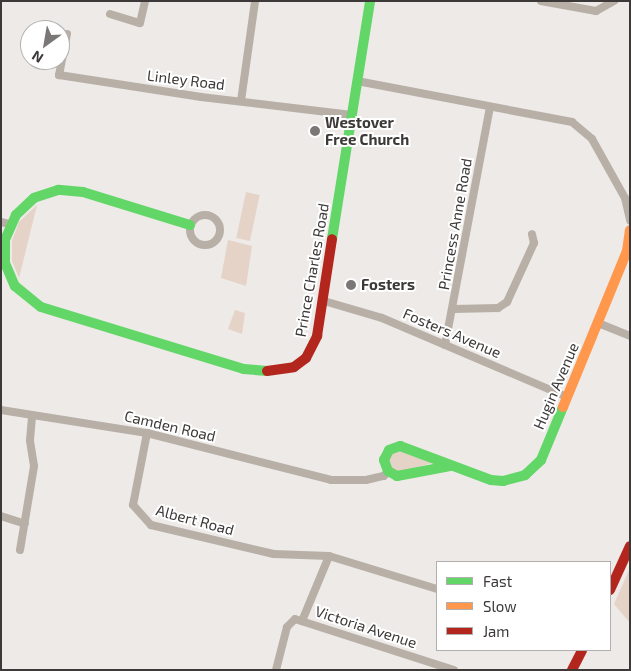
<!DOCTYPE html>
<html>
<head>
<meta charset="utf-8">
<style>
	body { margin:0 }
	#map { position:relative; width:631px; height:671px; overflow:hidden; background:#edeae8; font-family:"Exo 2",sans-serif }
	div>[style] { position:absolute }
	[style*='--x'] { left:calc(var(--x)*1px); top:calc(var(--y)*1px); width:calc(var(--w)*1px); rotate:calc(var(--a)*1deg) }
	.green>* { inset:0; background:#e5d3c8; transform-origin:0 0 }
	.street>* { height:8px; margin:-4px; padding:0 4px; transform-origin:4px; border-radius:4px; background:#b8b0a7 }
	.street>.ring { margin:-4px; padding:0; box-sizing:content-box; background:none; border:8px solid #b8b0a7; border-radius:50% }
	.fast>* { height:10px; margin:-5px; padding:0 5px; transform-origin:5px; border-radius:5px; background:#63d668 }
	.slow>* { height:10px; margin:-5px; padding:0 5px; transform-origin:5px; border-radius:5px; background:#ff974d }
	.jam>* { height:10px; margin:-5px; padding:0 5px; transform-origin:5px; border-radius:5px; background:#b3261e }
	.dots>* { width:14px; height:14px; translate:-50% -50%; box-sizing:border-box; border:2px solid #fff; border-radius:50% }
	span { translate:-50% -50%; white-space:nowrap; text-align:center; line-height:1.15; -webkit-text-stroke:4px #fff; paint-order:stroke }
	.street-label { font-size:15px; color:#3c3938 }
	.poi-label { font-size:15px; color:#3c3938; font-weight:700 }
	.left { translate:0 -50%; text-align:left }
	.frame { position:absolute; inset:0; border:2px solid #3c3938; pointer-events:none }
	.legend { position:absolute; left:436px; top:561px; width:175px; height:90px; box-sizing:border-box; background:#fff; border:1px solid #b1b0af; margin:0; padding:6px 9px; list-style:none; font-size:15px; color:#3c3938 }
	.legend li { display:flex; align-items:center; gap:10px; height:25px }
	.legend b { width:25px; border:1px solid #b1b0af }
	.north { position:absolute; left:20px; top:20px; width:50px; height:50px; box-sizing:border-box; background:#fff; border:1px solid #b1b0af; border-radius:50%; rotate:212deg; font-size:14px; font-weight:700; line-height:20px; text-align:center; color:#3c3938 }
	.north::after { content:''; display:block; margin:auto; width:18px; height:22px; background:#7a7776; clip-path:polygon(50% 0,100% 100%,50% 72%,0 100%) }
</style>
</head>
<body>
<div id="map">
	<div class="green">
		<div style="left:246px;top:192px;width:14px;height:47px;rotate:12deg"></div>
		<div style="clip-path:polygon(37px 205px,19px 278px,12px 261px,12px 241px,19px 222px)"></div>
		<div style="clip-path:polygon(228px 240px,252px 246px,246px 286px,221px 278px)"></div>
		<div style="clip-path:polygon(235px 310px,245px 313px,242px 334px,228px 329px)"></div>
		<div style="clip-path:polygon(396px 449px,433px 463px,398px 472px,392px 469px,388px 459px)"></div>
		<div style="clip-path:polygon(630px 568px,630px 623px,614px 604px)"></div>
	</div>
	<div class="street">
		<div style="--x:541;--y:1;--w:56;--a:10.3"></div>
		<div style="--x:596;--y:11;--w:21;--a:-29"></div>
		<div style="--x:110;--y:14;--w:31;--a:17"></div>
		<div style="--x:140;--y:23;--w:23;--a:-77"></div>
		<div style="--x:67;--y:34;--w:42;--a:101"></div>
		<div style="--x:59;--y:75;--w:144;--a:8.8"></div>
		<div style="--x:201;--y:97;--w:152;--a:6.8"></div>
		<div style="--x:357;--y:81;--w:219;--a:10.8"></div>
		<div style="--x:572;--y:122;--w:26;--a:40"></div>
		<div style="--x:592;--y:139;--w:68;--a:60.8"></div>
		<div style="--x:625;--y:198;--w:23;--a:77"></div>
		<div style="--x:241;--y:101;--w:101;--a:-82"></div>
		<div class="ring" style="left:190px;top:215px;width:22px;height:22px"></div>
		<div style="--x:1;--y:222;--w:9;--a:13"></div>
		<div style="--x:324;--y:301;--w:60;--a:16.3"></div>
		<div style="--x:382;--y:318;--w:201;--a:23.1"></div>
		<div style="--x:454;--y:309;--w:44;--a:-1.3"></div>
		<div style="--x:498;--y:308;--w:11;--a:-34"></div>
		<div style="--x:507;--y:302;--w:65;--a:-65.4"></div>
		<div style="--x:534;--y:243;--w:9;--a:-103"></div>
		<div style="--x:598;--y:323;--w:35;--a:22"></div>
		<div style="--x:445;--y:345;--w:242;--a:-79.3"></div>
		<div style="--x:1;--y:410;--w:148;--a:9"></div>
		<div style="--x:147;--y:433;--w:190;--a:14.3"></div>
		<div style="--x:331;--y:480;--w:35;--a:0"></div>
		<div style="--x:366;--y:480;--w:18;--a:-13"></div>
		<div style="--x:384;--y:476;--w:6;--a:-51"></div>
		<div style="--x:147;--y:433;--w:73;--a:101"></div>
		<div style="--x:133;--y:505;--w:27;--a:48"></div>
		<div style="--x:151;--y:525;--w:126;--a:13.3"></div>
		<div style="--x:274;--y:554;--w:55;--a:2.1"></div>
		<div style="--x:1;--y:516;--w:25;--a:18"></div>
		<div style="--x:20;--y:550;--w:85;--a:-80.5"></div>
		<div style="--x:34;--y:466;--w:26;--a:-99"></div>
		<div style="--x:30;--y:440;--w:24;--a:-85"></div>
		<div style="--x:302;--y:621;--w:70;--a:-67.4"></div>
		<div style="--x:329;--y:556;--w:113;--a:17"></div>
		<div style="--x:276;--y:670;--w:44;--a:-75.7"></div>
		<div style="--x:287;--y:627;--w:11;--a:-45"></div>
		<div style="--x:295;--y:619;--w:167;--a:17.8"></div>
	</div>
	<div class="fast">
		<div style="--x:190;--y:225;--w:112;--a:-162.9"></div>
		<div style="--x:83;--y:192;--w:25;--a:-175"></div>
		<div style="--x:58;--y:190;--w:25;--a:162"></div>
		<div style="--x:34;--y:198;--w:25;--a:137"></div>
		<div style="--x:16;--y:215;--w:27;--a:114"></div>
		<div style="--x:5;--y:240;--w:23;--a:90"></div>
		<div style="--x:5;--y:263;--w:25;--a:67"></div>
		<div style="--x:15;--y:286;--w:33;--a:39"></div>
		<div style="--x:41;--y:307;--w:212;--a:17"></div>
		<div style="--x:244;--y:369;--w:23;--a:5"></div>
		<div style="--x:332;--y:239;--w:241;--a:-80.9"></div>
		<div style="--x:450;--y:466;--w:54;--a:169.3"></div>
		<div style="--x:397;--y:476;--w:10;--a:-151"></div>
		<div style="--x:388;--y:471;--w:12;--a:-110"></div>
		<div style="--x:384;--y:460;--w:11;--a:-63"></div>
		<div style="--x:389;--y:450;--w:12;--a:-20"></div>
		<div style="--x:400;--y:446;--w:97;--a:20.5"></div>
		<div style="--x:491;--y:480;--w:12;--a:5"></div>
		<div style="--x:503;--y:481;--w:23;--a:-15"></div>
		<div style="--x:525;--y:475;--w:22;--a:-43"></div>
		<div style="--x:541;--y:460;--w:57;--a:-67.5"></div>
	</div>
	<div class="slow">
		<div style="--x:563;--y:407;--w:169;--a:-67.7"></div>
		<div style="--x:627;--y:251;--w:21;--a:-82"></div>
	</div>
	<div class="jam">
		<div style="--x:267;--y:371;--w:27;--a:-8"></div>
		<div style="--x:294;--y:367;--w:15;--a:-37"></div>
		<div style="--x:306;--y:358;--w:25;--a:-63"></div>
		<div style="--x:317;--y:336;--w:98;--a:-81.2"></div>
		<div style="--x:610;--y:590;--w:48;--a:-65.6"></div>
		<div style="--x:572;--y:670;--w:22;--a:-63"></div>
	</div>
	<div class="dots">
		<div style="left:315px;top:131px;background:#7a7776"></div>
		<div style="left:351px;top:285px;background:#7a7776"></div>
	</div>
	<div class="street-label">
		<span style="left:186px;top:80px;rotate:7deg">Linley Road</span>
		<span style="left:455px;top:224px;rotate:-80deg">Princess Anne Road</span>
		<span style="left:312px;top:270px;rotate:-80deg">Prince Charles Road</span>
		<span style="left:452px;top:333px;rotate:23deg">Fosters Avenue</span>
		<span style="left:556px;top:386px;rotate:-67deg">Hugin Avenue</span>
		<span style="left:170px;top:426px;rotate:13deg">Camden Road</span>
		<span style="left:195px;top:520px;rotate:15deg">Albert Road</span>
		<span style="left:366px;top:627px;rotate:18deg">Victoria Avenue</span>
	</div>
	<div class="poi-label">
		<span class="left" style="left:325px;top:131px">Westover<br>Free Church</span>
		<span class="left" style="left:361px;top:285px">Fosters</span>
	</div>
	<div class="frame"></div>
	<ul class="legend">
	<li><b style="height:6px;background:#63d668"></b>Fast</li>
	<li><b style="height:6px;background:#ff974d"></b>Slow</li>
	<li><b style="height:6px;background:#b3261e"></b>Jam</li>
	</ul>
	<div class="north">N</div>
</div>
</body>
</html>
